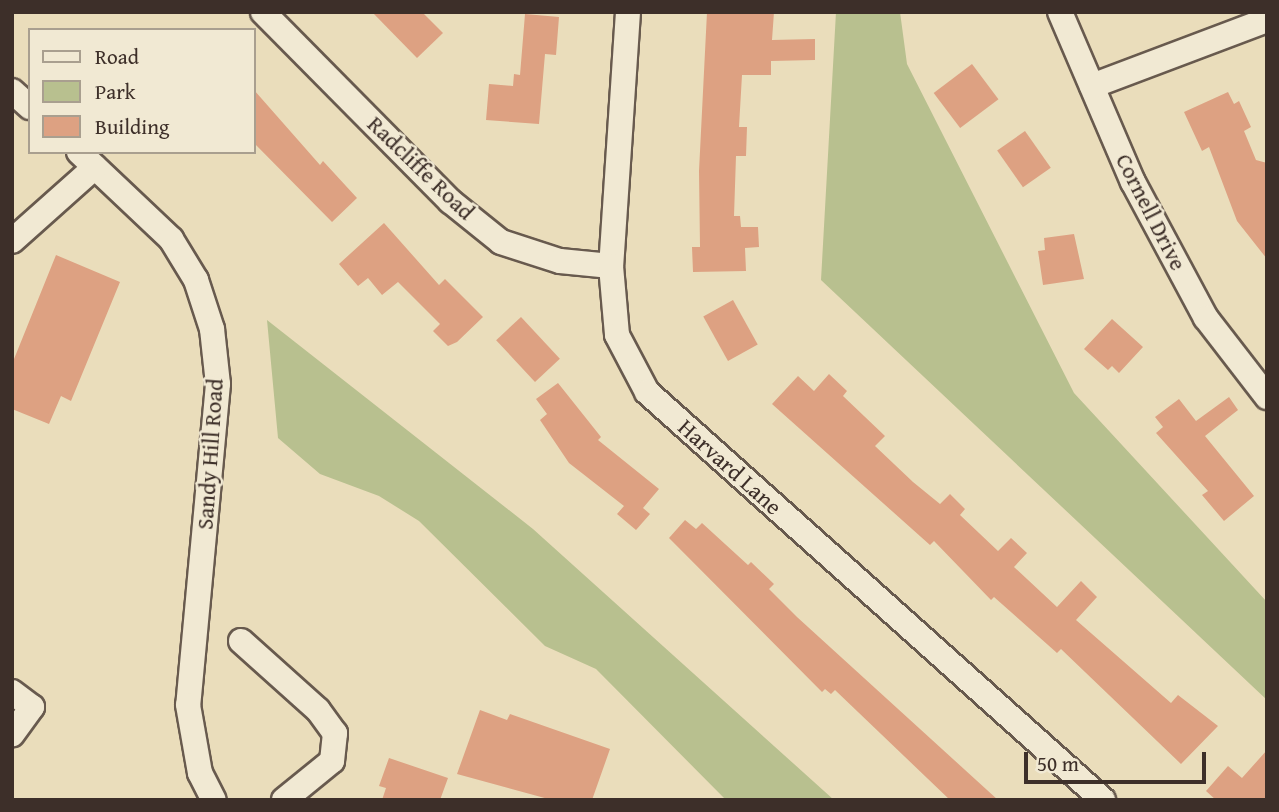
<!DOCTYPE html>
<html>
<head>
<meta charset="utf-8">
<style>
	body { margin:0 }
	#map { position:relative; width:1279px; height:812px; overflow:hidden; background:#eaddbb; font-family:"Gentium Book Plus",serif }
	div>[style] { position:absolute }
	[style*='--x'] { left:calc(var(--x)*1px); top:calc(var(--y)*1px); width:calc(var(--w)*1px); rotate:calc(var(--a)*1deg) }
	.green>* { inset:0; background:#b8c08f }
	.building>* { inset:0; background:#dda182; transform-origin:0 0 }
	.roads { filter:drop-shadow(2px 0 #685a4e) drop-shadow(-2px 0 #685a4e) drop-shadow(0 2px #685a4e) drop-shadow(0 -2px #685a4e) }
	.minor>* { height:24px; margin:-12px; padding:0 12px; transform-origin:12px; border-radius:12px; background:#f1e9d3 }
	span { translate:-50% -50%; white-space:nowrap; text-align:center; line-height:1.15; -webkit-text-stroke:5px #f1e9d3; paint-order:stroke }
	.street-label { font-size:23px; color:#3d2f29 }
	.frame { position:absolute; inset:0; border:14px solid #3d2f29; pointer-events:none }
	.legend { position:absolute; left:28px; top:28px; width:228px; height:126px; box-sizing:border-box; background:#f1e9d3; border:2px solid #a99f8f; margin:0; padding:9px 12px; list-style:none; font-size:21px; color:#3d2f29 }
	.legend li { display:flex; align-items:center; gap:14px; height:35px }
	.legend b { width:35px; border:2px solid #a99f8f }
	.scale { position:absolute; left:1024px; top:752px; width:182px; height:32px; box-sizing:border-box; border:4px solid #3d2f29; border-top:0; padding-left:9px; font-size:21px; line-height:24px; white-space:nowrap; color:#3d2f29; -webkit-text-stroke:5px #f1e9d3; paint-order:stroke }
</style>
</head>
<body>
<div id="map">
	<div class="green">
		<div style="clip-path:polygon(836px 12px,900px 12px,907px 64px,1074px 393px,1267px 602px,1267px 700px,821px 280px)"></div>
		<div style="clip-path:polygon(267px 320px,533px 529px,834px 800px,726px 800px,596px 669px,545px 646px,419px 521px,379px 496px,320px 474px,278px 438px)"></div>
	</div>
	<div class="building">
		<div style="clip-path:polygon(372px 12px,422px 12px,443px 33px,417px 58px)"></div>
		<div style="clip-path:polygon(707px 12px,774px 12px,772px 40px,815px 39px,815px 60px,771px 61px,771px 75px,742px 75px,739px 127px,747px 127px,746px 156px,736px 156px,734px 216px,740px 216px,741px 227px,758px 227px,759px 247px,745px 248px,746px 271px,693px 272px,692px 247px,700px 247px,699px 171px)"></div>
		<div style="clip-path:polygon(525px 14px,559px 17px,556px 55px,545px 54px,539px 124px,486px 120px,489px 84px,513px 86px,514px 74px,520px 75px)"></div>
		<div style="left:972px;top:64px;width:44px;height:48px;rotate:53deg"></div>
		<div style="clip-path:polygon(254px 90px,320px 165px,323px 161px,357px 198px,332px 222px,254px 143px)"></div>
		<div style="clip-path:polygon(1228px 92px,1234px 104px,1239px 101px,1251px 127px,1244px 131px,1256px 160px,1267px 163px,1267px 259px,1237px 221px,1209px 147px,1202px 151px,1184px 112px)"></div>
		<div style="left:1025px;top:131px;width:45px;height:34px;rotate:55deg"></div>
		<div style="clip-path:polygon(384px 223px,439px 285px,445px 279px,483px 317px,457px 342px,448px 346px,433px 331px,440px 324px,398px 282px,382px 295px,368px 278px,358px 286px,339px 264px)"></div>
		<div style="clip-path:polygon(1074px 234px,1084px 279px,1043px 285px,1038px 251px,1045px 250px,1044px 238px)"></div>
		<div style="clip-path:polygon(56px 255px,120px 282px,71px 401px,61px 396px,49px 424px,12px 409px,12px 364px)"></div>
		<div style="left:733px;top:300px;width:51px;height:34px;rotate:61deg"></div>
		<div style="left:521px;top:317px;width:57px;height:34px;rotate:47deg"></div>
		<div style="clip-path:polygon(1112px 319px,1143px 347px,1119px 373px,1112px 366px,1108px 370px,1084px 349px)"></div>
		<div style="clip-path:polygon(829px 374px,847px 391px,843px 396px,885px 436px,875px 446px,913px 482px,940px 504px,950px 494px,965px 509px,960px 515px,998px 551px,1011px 538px,1027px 553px,1014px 567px,1057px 607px,1081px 581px,1097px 597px,1076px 620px,1171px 703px,1178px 695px,1218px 726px,1181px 764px,1061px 649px,1057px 653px,994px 597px,991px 600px,934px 541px,930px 545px,772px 404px,798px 376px,814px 391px)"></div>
		<div style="clip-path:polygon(558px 383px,601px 437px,598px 440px,659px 489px,643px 508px,650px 514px,636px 530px,617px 514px,624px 506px,569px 463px,540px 420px,547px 414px,536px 399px)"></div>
		<div style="clip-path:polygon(1229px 397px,1238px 410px,1205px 436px,1254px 496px,1224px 521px,1202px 495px,1208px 491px,1156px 433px,1163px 427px,1155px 417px,1179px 399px,1196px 421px)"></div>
		<div style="clip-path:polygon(685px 520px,696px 529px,702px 523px,748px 565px,751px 562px,774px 584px,769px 589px,797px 617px,998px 800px,950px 800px,835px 690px,831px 694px,825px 689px,822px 692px,669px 538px)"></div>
		<div style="clip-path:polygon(480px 710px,507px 720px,510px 714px,610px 749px,592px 800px,552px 800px,457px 774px)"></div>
		<div style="clip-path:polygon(1267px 750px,1267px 800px,1216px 800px,1206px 791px,1228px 766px,1242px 778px)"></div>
		<div style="clip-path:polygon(389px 758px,448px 778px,440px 800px,382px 800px,386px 788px,379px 786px)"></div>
	</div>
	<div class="roads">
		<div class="minor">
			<div style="--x:263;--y:12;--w:266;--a:45.3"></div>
			<div style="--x:450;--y:201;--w:65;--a:38.8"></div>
			<div style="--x:501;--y:242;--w:62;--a:17.9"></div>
			<div style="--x:560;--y:261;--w:51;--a:5.6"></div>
			<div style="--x:628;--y:12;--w:255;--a:93.8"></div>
			<div style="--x:611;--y:266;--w:69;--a:85"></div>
			<div style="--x:617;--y:335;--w:64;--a:62.2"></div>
			<div style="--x:647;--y:392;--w:612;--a:41.82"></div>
			<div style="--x:1060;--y:12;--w:185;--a:66.8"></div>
			<div style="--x:1133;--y:182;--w:154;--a:61.8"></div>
			<div style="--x:1206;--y:318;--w:100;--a:52.3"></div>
			<div style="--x:1092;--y:86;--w:187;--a:-20.7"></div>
			<div style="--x:12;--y:91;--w:24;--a:42"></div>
			<div style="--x:79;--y:152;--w:127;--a:43.4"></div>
			<div style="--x:171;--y:239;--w:48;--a:58.6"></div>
			<div style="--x:196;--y:280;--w:52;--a:71.9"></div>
			<div style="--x:212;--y:329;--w:55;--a:83.8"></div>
			<div style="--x:218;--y:384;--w:322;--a:95.3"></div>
			<div style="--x:188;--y:705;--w:69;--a:80"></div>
			<div style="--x:200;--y:773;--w:30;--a:63"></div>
			<div style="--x:12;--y:241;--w:111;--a:-41.7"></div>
			<div style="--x:241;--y:641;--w:103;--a:41.9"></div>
			<div style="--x:318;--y:710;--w:29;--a:54"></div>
			<div style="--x:335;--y:733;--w:28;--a:96"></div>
			<div style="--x:332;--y:761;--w:62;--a:140.9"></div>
			<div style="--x:12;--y:692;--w:25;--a:37"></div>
			<div style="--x:32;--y:707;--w:34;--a:126"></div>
		</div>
	</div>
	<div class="street-label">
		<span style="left:421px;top:168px;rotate:44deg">Radcliffe Road</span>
		<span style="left:1151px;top:212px;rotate:63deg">Cornell Drive</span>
		<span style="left:210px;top:454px;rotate:-86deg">Sandy Hill Road</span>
		<span style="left:730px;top:467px;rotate:42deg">Harvard Lane</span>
	</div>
	<div class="frame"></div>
	<ul class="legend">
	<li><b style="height:9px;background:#f1e9d3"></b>Road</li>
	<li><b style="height:19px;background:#b8c08f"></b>Park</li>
	<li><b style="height:19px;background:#dda182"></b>Building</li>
	</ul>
	<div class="scale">50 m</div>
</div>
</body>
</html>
